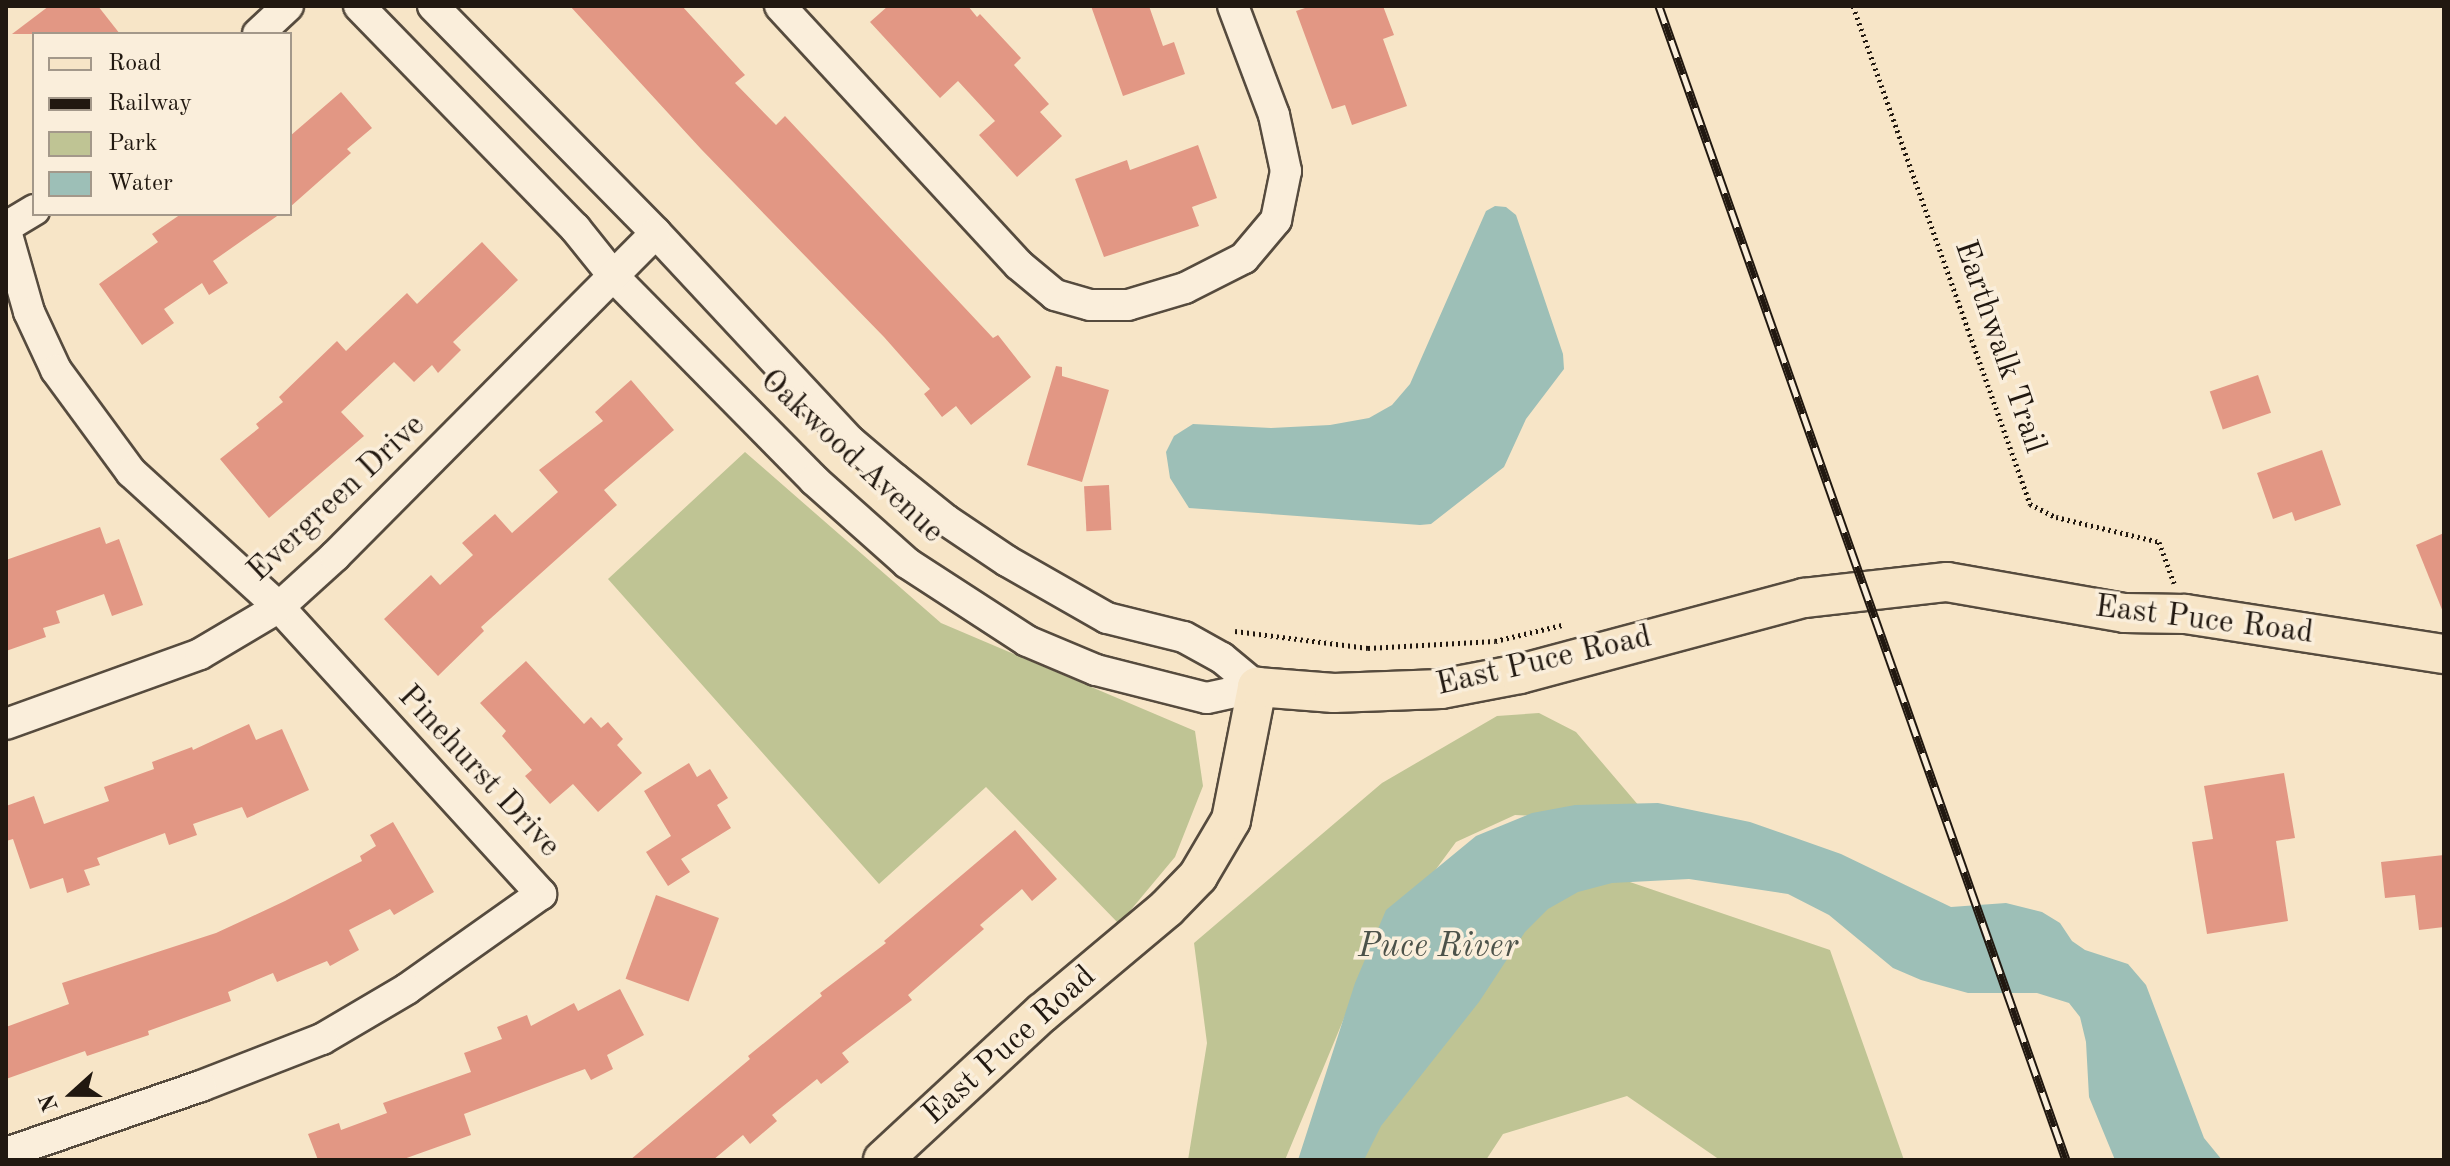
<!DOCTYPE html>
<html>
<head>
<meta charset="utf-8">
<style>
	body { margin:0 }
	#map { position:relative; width:2450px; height:1166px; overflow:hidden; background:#f7e5c7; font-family:"Old Standard TT",serif }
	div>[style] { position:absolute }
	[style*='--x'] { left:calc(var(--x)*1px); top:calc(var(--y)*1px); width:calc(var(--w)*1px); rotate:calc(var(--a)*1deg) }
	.green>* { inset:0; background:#bfc494 }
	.water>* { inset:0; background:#9dbfb7 }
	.building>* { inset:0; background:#e29784; transform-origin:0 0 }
	.path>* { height:5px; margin-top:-2.5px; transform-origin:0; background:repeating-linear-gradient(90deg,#211810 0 2px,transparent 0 6px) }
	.roads { filter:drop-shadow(2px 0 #564b3e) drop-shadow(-2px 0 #564b3e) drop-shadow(0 2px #564b3e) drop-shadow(0 -2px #564b3e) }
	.minor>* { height:30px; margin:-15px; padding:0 15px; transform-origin:15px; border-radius:15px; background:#faeedb }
	.major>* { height:38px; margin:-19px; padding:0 19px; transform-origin:19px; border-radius:19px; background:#f7e5c7 }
	.rail>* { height:9px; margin-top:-4.5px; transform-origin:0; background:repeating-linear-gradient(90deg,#faeedb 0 18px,#211810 0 36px); box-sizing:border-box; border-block:2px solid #211810 }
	span { translate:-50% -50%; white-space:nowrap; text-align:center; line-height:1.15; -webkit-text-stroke:7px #faeedb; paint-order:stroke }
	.street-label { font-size:32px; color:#211810 }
	.water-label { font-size:34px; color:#4c524a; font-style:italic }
	.frame { position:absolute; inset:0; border:8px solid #211810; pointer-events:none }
	.legend { position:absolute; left:32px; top:32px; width:260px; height:184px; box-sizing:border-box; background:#faeedb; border:2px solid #a3988a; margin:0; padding:10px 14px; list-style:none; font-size:24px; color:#211810 }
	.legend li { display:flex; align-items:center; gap:16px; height:40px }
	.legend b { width:40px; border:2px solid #a3988a }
	.north { position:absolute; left:32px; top:1054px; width:80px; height:80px; -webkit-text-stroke:6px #faeedb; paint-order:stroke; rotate:249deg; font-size:22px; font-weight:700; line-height:32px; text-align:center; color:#211810 }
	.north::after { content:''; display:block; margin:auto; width:28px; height:36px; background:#211810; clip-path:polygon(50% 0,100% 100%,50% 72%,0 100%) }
</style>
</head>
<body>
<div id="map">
	<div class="green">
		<div style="clip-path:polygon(745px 452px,941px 623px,1195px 731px,1203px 786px,1175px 857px,1119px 924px,986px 787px,879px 884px,608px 579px)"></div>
		<div style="clip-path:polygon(1539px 713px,1576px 732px,1651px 820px,1515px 815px,1456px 842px,1367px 963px,1285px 1160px,1188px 1160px,1207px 1043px,1194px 943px,1382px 783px,1497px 716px)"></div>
		<div style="clip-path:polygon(1574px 863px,1830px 950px,1904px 1160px,1720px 1160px,1627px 1096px,1503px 1134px,1486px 1160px,1345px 1160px)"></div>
	</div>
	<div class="water">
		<div style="clip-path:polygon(1495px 206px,1506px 207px,1516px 215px,1563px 354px,1564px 369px,1526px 419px,1504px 467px,1431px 524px,1420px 525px,1189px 508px,1170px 478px,1166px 452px,1174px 436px,1193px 424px,1271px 428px,1330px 425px,1369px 418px,1392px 405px,1410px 384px,1486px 211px)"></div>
		<div style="clip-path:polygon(1658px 803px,1750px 822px,1841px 854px,1951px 907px,2006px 903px,2042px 912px,2060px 923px,2072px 941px,2085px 950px,2128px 964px,2146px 985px,2204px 1138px,2222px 1160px,2115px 1160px,2089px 1097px,2086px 1042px,2080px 1017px,2069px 1003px,2037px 993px,1968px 993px,1921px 980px,1893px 968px,1829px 915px,1788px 894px,1689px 879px,1612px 883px,1578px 892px,1548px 909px,1525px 932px,1479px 1002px,1381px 1126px,1364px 1160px,1298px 1160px,1355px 983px,1386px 910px,1476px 836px,1532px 813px,1575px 805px)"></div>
	</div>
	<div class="building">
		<div style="clip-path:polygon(49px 6px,98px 6px,120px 34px,12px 34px)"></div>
		<div style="clip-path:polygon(570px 6px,682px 6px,745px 75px,735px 83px,776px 125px,785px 116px,993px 338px,998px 335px,1031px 377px,971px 425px,956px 406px,942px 417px,924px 394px,930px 389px,884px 337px,701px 149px)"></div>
		<div style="clip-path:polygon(888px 6px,968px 6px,977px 17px,980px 14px,1021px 58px,1014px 65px,1049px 104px,1040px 112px,1062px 136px,1017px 177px,979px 135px,995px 121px,958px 81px,940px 98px,870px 22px)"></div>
		<div style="clip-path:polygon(1091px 6px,1149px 6px,1163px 46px,1174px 42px,1185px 74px,1123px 96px)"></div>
		<div style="clip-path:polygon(1311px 6px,1383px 6px,1394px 35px,1383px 39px,1407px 106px,1352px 125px,1345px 105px,1332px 109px,1296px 11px)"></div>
		<div style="clip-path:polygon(341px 92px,372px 128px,347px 149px,351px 153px,290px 207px,290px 136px)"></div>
		<div style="clip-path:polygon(1198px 145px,1217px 198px,1192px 207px,1199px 226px,1104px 257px,1075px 179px,1127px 160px,1130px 170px)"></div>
		<div style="clip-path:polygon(181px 214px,280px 214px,213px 261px,228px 283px,209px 295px,202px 283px,164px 309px,174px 323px,142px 345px,99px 284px,158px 242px,152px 234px)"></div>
		<div style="clip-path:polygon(482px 242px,518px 280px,453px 342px,461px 350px,438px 373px,432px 365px,414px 382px,394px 362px,341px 412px,364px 436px,269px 518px,220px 459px,259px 428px,256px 424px,283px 402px,279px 397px,337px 341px,346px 351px,407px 293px,417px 304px)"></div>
		<div style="clip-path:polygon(1056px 366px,1062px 367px,1062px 376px,1109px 390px,1082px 482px,1027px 465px)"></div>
		<div style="left:2258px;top:375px;width:40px;height:51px;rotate:71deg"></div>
		<div style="clip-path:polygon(631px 380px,674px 430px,604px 490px,617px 505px,481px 627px,484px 631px,438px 676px,384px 619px,431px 575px,440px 585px,473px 555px,462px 543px,495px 514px,512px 533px,558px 492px,539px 470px,603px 421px,595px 412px)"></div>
		<div style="clip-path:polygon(2322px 450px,2341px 505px,2295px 521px,2292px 512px,2273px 519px,2257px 473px)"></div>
		<div style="left:1109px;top:485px;width:45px;height:25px;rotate:87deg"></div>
		<div style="clip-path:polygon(100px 527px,106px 544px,119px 539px,143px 605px,112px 616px,104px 594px,56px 611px,60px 623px,43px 628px,46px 637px,6px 651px,6px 560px)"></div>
		<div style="clip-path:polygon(2444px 533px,2444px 612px,2443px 612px,2416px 545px)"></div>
		<div style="clip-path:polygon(526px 661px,584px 724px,591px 717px,601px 728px,608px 722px,623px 739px,617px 745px,642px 773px,598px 812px,573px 784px,550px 804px,525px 776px,532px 770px,502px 736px,506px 731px,480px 703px)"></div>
		<div style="clip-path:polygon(249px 724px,256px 740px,282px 729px,309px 790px,247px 818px,242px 807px,193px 824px,197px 835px,169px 845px,165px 833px,97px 858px,100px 865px,84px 870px,90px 885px,67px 893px,63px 878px,30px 889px,13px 839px,6px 841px,6px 806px,34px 796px,44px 824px,109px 801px,104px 787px,154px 769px,152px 762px,192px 747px,193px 750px)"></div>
		<div style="clip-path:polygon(689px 763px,697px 777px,710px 769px,728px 798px,717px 805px,731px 828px,681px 859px,690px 872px,668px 886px,646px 852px,671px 836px,644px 791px)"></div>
		<div style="clip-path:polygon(2284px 773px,2295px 838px,2276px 841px,2288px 921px,2207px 934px,2192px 842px,2213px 839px,2204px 786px)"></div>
		<div style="clip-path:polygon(393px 822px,434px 892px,394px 915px,390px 909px,349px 930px,359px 950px,330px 966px,327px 961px,277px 982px,273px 973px,228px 992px,231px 1001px,148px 1031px,149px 1035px,87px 1056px,85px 1051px,6px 1079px,6px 1027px,69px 1004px,62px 983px,216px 933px,285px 901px,362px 861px,360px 856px,376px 846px,370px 835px)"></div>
		<div style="clip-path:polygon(1015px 830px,1057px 879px,1032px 901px,1022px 889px,980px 925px,984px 929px,908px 995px,912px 1000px,842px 1053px,849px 1062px,821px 1084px,817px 1079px,772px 1115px,777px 1121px,750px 1144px,743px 1135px,713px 1160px,630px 1160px,750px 1059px,748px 1056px,822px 996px,820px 993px,886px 943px,884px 941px)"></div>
		<div style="clip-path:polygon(2444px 855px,2444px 927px,2419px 930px,2415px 895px,2385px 898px,2381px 862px)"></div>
		<div style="left:656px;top:895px;width:67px;height:89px;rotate:20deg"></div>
		<div style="clip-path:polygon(620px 989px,644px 1035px,607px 1055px,613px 1069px,591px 1080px,585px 1069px,464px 1114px,471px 1135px,401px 1160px,318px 1160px,308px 1134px,339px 1123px,341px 1130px,387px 1113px,383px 1103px,471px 1072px,464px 1053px,502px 1039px,497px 1027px,527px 1015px,531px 1026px,574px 1003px,578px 1011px)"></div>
	</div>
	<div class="path">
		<div style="--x:1853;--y:6;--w:529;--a:70.43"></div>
		<div style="--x:2030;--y:504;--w:29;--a:27"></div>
		<div style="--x:2056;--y:517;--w:106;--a:13.6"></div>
		<div style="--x:2159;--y:542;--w:44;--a:69.9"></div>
		<div style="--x:1235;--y:631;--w:134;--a:7.3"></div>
		<div style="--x:1368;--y:648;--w:127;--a:-3.2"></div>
		<div style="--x:1495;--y:641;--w:69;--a:-13.4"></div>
	</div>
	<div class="roads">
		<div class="minor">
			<div style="--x:359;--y:6;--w:310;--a:45.8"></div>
			<div style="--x:575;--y:228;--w:64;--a:51.3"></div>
			<div style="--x:615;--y:278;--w:284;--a:45.4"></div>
			<div style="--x:814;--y:480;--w:125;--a:41.7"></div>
			<div style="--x:907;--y:563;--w:143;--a:33"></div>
			<div style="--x:1027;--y:641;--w:75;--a:22.8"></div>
			<div style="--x:1096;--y:670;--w:114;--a:14.2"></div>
			<div style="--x:1207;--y:698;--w:51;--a:-12.4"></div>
			<div style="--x:433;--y:6;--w:318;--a:45.5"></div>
			<div style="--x:656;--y:233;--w:284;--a:47"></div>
			<div style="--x:850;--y:441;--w:59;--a:40.2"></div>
			<div style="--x:895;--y:479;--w:65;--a:38.8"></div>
			<div style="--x:946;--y:520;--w:73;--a:33.9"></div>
			<div style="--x:1007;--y:561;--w:115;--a:29.7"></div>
			<div style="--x:1107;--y:618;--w:79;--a:13.9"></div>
			<div style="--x:1184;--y:637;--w:43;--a:28.9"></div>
			<div style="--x:1222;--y:658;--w:45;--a:39.6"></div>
			<div style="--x:780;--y:6;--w:352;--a:47.3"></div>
			<div style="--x:1019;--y:265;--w:47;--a:39.8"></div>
			<div style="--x:1055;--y:295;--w:36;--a:16"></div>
			<div style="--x:1090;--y:305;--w:38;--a:0"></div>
			<div style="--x:1128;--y:305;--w:59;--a:-16.6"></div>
			<div style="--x:1185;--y:288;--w:66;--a:-27"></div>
			<div style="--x:1244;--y:258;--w:50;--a:-49.9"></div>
			<div style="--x:1276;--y:220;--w:50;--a:-78.5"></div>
			<div style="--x:1286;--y:171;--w:57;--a:-102.1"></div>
			<div style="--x:1274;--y:115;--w:116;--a:-110.6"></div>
			<div style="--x:258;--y:34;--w:41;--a:-43"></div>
			<div style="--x:6;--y:227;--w:33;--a:-31"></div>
			<div style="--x:6;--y:231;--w:84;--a:74.1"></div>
			<div style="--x:29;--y:312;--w:64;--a:65"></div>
			<div style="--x:56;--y:370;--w:127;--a:53.7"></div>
			<div style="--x:131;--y:472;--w:200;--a:42.4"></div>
			<div style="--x:279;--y:607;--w:389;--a:47.6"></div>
			<div style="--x:541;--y:894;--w:164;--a:144.7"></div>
			<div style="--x:407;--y:989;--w:99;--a:149.5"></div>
			<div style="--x:322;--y:1039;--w:130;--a:158.8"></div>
			<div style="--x:201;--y:1086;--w:206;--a:161"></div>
			<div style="--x:6;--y:724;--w:206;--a:-19.8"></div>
			<div style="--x:200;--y:654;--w:92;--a:-30.7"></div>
			<div style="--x:279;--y:607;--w:76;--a:-42.3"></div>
			<div style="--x:335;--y:556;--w:455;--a:-45.2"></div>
		</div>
		<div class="major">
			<div style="--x:883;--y:1160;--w:217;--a:-42.8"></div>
			<div style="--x:1042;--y:1013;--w:163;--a:-40"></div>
			<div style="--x:1167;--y:908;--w:45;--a:-45.9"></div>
			<div style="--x:1198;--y:876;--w:65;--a:-59.5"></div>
			<div style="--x:1231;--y:820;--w:136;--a:-78.9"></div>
			<div style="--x:1257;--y:687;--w:77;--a:4.5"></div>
			<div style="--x:1334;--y:693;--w:107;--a:-2.1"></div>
			<div style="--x:1441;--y:689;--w:80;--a:-10.8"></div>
			<div style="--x:1520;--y:674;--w:294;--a:-15"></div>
			<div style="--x:1804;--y:598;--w:144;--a:-6.4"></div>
			<div style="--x:1947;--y:582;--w:181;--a:9.9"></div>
			<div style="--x:2125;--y:613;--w:60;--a:1"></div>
			<div style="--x:2185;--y:614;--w:262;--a:8.8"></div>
		</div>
	</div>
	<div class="rail">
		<div style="--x:1659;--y:6;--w:1224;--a:70.57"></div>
	</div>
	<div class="street-label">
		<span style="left:1999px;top:347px;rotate:71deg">Earthwalk Trail</span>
		<span style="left:851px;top:457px;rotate:43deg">Oakwood Avenue</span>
		<span style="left:337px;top:499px;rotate:-43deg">Evergreen Drive</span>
		<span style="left:2204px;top:621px;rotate:7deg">East Puce Road</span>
		<span style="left:1544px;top:662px;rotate:-13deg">East Puce Road</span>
		<span style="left:478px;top:772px;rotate:47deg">Pinehurst Drive</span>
		<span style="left:1010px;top:1046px;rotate:-42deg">East Puce Road</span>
	</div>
	<div class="water-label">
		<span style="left:1438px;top:948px">Puce River</span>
	</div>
	<div class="frame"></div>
	<ul class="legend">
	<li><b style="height:10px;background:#f7e5c7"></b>Road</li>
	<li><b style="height:10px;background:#211810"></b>Railway</li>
	<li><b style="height:22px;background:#bfc494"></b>Park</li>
	<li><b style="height:22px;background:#9dbfb7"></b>Water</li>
	</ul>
	<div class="north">N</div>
</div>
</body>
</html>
